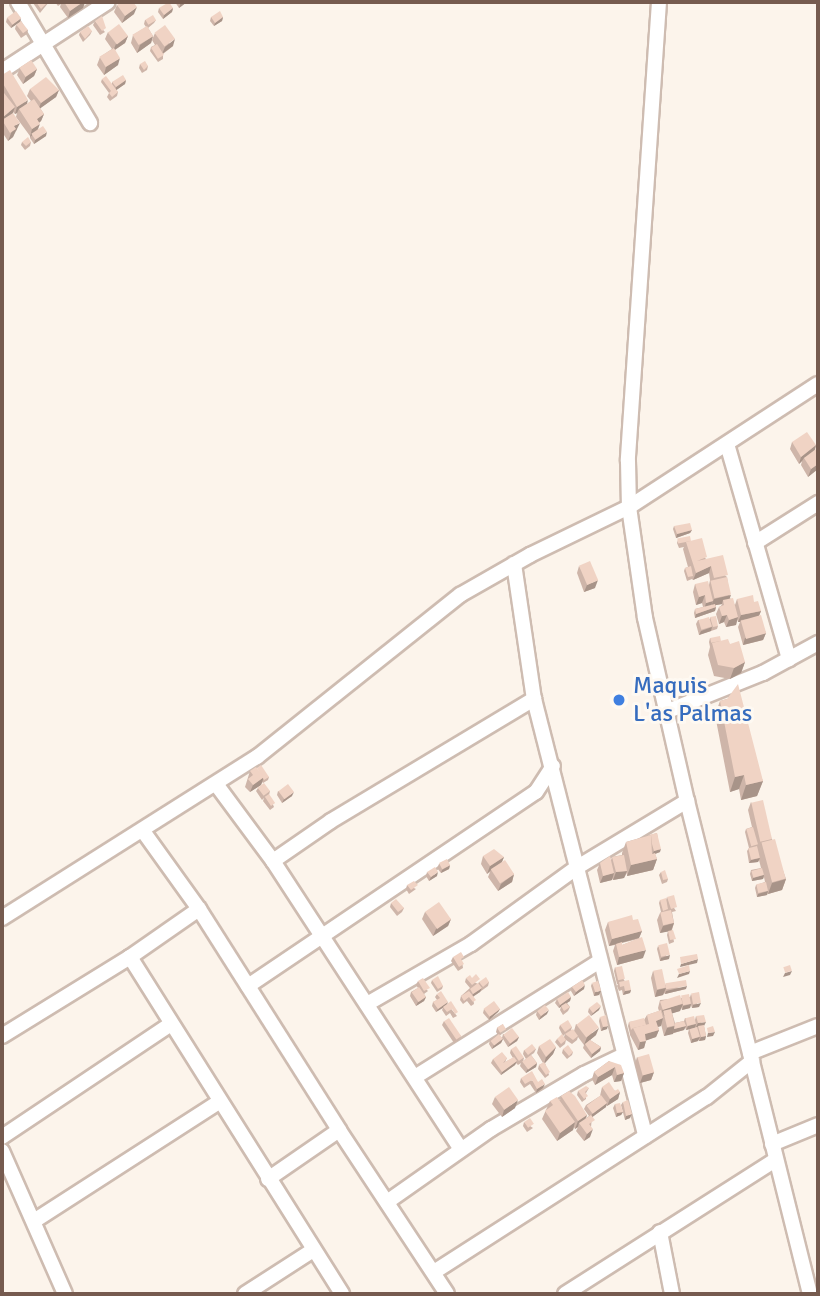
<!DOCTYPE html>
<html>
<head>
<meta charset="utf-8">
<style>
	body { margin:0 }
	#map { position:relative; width:820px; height:1296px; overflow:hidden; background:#fcf4eb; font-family:Signika,sans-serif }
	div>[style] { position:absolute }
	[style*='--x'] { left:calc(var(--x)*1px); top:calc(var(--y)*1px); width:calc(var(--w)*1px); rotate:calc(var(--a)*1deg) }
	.roads { filter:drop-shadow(2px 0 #cebcb1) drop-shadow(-2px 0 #cebcb1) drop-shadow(0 2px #cebcb1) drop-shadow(0 -2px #cebcb1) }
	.minor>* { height:14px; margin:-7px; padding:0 7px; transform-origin:7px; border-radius:7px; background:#fff }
	.wall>* { inset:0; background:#ceb5a9 }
	.shaded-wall>* { inset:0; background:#a89489 }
	.building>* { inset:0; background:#f0d3c4; transform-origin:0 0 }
	.dots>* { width:19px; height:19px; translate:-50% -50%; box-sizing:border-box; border:4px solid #fef9f2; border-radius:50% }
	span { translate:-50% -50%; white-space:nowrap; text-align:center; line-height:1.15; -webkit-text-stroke:6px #fef9f2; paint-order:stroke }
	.shop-label { font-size:24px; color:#366cbe }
	.left { translate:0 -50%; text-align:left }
	.frame { position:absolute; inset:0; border:4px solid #765b4f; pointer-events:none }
</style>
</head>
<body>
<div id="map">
	<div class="roads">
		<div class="minor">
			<div style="--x:18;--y:2;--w:141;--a:59.2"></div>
			<div style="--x:659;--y:2;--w:460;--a:93.9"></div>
			<div style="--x:628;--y:461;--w:46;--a:88.8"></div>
			<div style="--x:629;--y:507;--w:112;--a:81.8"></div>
			<div style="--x:645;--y:618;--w:188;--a:77.1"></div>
			<div style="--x:687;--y:801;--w:508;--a:75.99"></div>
			<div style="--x:2;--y:71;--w:126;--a:-33.1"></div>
			<div style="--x:727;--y:444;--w:224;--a:73.9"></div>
			<div style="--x:755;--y:543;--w:75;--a:-32.4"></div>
			<div style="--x:514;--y:564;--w:136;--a:81.6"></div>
			<div style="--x:534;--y:699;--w:451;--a:75.7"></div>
			<div style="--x:668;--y:711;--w:102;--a:-21.8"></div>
			<div style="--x:763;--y:673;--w:63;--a:-28.6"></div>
			<div style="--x:216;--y:784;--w:96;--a:53.5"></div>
			<div style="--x:273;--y:861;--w:343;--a:56.9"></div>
			<div style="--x:143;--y:831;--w:96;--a:54.3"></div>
			<div style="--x:199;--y:909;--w:262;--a:57.6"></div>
			<div style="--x:339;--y:1130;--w:196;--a:56.6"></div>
			<div style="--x:273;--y:861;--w:70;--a:-34.6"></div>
			<div style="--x:331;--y:821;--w:237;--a:-31"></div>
			<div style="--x:2;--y:918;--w:302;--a:-32.3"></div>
			<div style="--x:257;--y:757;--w:260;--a:-38.6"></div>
			<div style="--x:460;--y:595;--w:81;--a:-29.7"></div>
			<div style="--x:530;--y:555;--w:110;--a:-25.9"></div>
			<div style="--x:629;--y:507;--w:225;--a:-33.1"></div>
			<div style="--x:130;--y:957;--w:398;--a:57.8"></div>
			<div style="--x:248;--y:986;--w:347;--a:-34"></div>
			<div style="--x:536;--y:792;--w:31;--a:-57"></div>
			<div style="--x:367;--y:1004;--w:120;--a:-30"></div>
			<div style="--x:471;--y:944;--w:130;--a:-35.9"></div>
			<div style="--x:576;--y:868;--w:130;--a:-31.1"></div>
			<div style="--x:2;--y:1036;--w:150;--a:-31.7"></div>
			<div style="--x:130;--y:957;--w:84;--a:-34.8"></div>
			<div style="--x:750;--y:1053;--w:73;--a:-21.7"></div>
			<div style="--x:415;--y:1077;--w:218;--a:-32.1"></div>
			<div style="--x:2;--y:1137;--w:203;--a:-33.8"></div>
			<div style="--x:772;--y:1144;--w:50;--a:-22.4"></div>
			<div style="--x:2;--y:1151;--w:156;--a:66.2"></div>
			<div style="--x:268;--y:1179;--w:86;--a:-34.6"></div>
			<div style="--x:387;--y:1202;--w:127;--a:-35.1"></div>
			<div style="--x:491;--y:1129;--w:108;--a:-30.6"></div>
			<div style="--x:584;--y:1074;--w:44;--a:-25.4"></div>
			<div style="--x:34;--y:1221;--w:221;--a:-32.8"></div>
			<div style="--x:660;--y:1232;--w:63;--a:79"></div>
			<div style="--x:434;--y:1272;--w:324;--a:-32.7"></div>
			<div style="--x:707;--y:1097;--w:58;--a:-38.7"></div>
			<div style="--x:245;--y:1294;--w:81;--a:-32.9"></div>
			<div style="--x:565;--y:1294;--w:249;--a:-32.5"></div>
		</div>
	</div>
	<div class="wall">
		<div style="clip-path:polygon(33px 2px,49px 2px,40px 13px,33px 3px)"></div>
		<div style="clip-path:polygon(55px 2px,85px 2px,83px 8px,68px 18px,60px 7px,61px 4px,58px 6px)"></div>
		<div style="clip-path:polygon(175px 2px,187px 2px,179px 8px)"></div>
		<div style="clip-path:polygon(117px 5px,134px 14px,122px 23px,114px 12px)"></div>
		<div style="clip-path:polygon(159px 8px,173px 8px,172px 12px,163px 19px,158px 12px)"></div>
		<div style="clip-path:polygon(211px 17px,223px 17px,222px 21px,214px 26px,210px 21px)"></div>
		<div style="clip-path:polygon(7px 18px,20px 22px,11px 28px,6px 22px)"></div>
		<div style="clip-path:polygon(145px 20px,156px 20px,154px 23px,148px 28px,153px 36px,151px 43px,137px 53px,131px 43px,133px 35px,146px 27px,144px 24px)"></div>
		<div style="clip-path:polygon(95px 21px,105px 32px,100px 35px,93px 25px)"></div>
		<div style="clip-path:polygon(16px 25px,28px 30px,27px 34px,21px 38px,15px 29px)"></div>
		<div style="clip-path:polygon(92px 31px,90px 35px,83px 42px,79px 35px,80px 32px)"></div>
		<div style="clip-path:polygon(108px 32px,128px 36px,125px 43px,115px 50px,118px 65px,104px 75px,97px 65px,100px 57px,112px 49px,105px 39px)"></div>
		<div style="clip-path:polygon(155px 33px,173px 46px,163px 54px,163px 59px,158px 62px,150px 51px,151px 47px,155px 45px,152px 40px)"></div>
		<div style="clip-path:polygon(140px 64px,148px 66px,147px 70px,142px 73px,139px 68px)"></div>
		<div style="clip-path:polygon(20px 68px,37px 69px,34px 76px,23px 84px,17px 75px)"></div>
		<div style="clip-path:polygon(2px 75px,27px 104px,31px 101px,27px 96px,30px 89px,59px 90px,56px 97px,40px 108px,44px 114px,41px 121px,39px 123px,38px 130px,46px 136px,34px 144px,30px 138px,30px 136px,16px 117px,17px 113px,15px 114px,13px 112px,13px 113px,17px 130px,15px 131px,13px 137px,8px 141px,2px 132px)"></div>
		<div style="clip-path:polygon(102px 79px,112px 84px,112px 82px,126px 80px,125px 84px,116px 90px,118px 92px,117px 96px,110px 101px,107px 97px,109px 93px,101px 82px)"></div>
		<div style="clip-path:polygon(22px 142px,31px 142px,30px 146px,25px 150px,21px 145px)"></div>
		<div style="clip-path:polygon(792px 442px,816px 445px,815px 450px,818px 452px,818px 469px,808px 477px,801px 465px,802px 461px,799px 464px,790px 449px)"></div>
		<div style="clip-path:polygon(674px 526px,692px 530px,690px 533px,676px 538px,673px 529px)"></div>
		<div style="clip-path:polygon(678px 540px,691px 541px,706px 559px,727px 577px,730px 598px,735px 605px,737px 599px,754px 602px,761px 611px,759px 616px,766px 633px,763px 640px,743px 645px,738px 627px,740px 622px,738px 622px,737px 619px,736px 625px,726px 627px,724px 622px,719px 624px,716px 614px,719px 607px,721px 606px,722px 604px,716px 605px,715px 611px,695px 618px,694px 613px,695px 609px,703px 607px,702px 603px,696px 605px,693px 592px,695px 584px,709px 585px,710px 580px,709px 573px,693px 580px,692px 579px,687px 581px,684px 571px,685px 568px,688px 567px,683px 549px,684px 547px,679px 548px,677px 543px)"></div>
		<div style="clip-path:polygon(579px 566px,595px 588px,584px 592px,577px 573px)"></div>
		<div style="clip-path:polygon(710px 617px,718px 626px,717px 629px,711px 631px,711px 629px,711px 631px,699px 635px,696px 624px,698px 620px,710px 619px)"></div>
		<div style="clip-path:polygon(710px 638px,730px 644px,745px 662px,741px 673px,730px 679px,714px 676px,708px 655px,710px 647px,709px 642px)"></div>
		<div style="clip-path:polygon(727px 699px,763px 781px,757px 796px,741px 800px,739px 789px,730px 792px,715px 715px,720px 701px)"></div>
		<div style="clip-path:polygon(250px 771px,269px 777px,268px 780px,263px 783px,262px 782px,261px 785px,250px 792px,245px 787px)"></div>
		<div style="clip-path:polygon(258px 788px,270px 791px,269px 795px,274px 807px,270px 810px,263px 801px,264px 798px,262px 800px,256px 791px)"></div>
		<div style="clip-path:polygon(278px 791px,292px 796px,282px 803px,277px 795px)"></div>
		<div style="clip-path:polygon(751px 802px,772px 839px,786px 879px,782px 890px,768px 894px,768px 893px,767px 895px,757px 897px,755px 888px,756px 885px,765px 882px,764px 877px,763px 879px,752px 881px,750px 874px,751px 870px,761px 868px,759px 860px,758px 862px,749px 863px,747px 851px,749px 848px,745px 832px,746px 829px,752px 827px,748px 810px)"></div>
		<div style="clip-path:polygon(657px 833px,660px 852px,655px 854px,657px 859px,653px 870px,627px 876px,627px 873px,624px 878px,613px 880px,613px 878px,612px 880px,600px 883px,597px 870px,600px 863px,611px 860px,612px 857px,622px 855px,622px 853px,626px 842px)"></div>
		<div style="clip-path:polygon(483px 856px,504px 857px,502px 862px,514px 874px,512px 882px,498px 891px,488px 877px,490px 872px,487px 874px,481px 864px)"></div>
		<div style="clip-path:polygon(439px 864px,450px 865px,449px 869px,441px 873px,437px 868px)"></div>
		<div style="clip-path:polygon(427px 872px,437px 876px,429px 881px,426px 876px)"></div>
		<div style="clip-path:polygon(661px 872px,668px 879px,667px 882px,662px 884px,659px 875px)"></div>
		<div style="clip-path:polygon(407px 885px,416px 889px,409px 894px,406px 889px)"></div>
		<div style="clip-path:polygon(667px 897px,676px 911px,672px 912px,674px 923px,672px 930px,674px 942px,669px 944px,667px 935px,668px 931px,660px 933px,657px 920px,660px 913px,661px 912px,659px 903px,660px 900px,666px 900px)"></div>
		<div style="clip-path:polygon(391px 903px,404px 908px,402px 912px,397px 916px,390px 907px)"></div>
		<div style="clip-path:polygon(425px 912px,451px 919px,448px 926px,433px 936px,422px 919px)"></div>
		<div style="clip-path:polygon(evenodd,633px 920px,642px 931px,639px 938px,643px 958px,617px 965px,613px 951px,615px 945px,609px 946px,605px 930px,608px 922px,633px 920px,638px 939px,622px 945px,622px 943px,638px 939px)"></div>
		<div style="clip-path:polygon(658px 946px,669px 959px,660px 961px,657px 949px)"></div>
		<div style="clip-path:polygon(453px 957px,462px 961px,463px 968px,458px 971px,451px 961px)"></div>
		<div style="clip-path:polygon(615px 967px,631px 990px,630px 993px,623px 995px,622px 990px,619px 991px,617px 986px,618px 984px,617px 984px,614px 971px)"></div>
		<div style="clip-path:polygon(653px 971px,666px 985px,686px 989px,665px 994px,664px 993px,663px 995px,655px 997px,651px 978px)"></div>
		<div style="clip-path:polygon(466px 978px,478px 984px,479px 982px,489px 982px,488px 986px,473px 997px,474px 1004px,471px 1006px,467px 1001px,463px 1004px,460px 1000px,461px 996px,470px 988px,465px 982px)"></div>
		<div style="clip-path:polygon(432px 980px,443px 986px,442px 989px,437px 992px,431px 983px)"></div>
		<div style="clip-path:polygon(418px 981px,428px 991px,424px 994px,426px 997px,424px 1001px,416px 1006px,410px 996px,411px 992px,418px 988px,416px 985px)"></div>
		<div style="clip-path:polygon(592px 983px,599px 995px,594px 996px,591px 986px)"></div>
		<div style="clip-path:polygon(572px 987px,584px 989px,574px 996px,571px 991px)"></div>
		<div style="clip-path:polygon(437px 994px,447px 1004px,457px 1016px,453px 1018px,450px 1013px,446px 1016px,442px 1010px,443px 1008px,436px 1012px,432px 1006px,433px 1002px,437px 1000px,435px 997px)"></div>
		<div style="clip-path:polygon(691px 994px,699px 1007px,692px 1008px,691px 1005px,690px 1008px,682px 1010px,681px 1007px,680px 1011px,672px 1013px,675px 1023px,684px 1021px,685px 1018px,695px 1020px,696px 1016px,704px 1026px,706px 1036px,705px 1040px,699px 1041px,699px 1039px,698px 1041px,691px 1043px,688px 1033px,689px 1029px,686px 1030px,685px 1027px,684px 1030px,664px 1036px,661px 1024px,661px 1026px,658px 1027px,659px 1030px,656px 1037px,646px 1040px,644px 1048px,638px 1050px,630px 1035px,630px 1034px,628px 1026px,629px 1022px,644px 1020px,647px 1015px,659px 1011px,658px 1008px,660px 1000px,690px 997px)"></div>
		<div style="clip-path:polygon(571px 997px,570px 1001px,567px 1003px,570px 1007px,568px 1011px,563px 1015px,560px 1010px,561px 1007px,559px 1008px,555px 1003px,557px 999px)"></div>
		<div style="clip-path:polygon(589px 1008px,599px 1010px,591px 1016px,588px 1012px)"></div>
		<div style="clip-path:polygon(484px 1009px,500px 1009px,498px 1012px,489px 1020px,483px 1013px)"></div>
		<div style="clip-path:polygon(537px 1011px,547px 1014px,539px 1020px,536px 1015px)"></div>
		<div style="clip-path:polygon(600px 1017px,607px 1029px,601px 1031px,599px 1021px)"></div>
		<div style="clip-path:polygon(444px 1021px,461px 1036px,459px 1040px,454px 1043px,442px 1025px)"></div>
		<div style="clip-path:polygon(503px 1024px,500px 1036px,502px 1038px,503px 1034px,519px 1037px,517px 1041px,508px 1047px,503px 1039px,501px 1043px,492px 1049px,489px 1044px,490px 1040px,498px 1035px,496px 1032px,497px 1028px)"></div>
		<div style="clip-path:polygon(576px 1024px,596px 1035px,590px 1040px,601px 1047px,600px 1051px,591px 1058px,583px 1048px,584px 1045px,578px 1037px,577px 1040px,572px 1044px,566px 1040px,565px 1044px,560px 1048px,555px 1042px,557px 1039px,564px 1037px,565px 1034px,563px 1036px,559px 1028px,560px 1025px,572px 1027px,571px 1030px,574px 1031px)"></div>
		<div style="clip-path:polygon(539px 1046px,556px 1047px,553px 1054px,545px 1063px,549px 1075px,545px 1078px,538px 1069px,539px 1065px,543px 1063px,537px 1053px)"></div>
		<div style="clip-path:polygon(511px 1049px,524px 1058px,523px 1061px,526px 1059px,523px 1054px,524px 1050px,536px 1049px,534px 1053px,531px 1055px,537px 1063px,536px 1067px,526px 1073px,520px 1066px,521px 1063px,518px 1065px,516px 1063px,515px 1065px,501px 1075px,491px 1063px,493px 1059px,507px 1058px,505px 1062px,513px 1058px,510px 1053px)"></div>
		<div style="clip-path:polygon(563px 1049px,573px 1052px,572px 1055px,567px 1059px,562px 1053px)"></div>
		<div style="clip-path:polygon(637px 1057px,654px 1072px,651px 1080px,640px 1083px,635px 1064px)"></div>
		<div style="clip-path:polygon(609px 1061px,624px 1073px,621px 1081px,614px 1082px,612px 1075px,595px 1085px,592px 1079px,594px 1072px)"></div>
		<div style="clip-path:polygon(521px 1078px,538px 1082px,543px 1088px,536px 1093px,530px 1084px,524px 1088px,520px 1082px)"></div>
		<div style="clip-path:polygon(602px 1087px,620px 1092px,618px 1099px,607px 1106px,606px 1105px,606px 1107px,592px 1117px,590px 1137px,584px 1141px,576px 1131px,578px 1127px,575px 1129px,574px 1127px,573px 1130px,557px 1141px,542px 1119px,550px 1101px,560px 1100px,561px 1096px,587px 1115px,586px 1118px,589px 1116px,584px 1109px,586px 1105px,600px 1096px)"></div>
		<div style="clip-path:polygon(589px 1088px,586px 1093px,586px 1099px,582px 1102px,577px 1095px,578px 1091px)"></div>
		<div style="clip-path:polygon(495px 1097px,515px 1108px,502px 1117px,492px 1104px)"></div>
		<div style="clip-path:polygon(623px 1102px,630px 1118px,625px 1120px,621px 1105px)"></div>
		<div style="clip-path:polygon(615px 1104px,623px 1112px,621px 1115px,616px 1117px,613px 1108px)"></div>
		<div style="clip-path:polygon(524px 1122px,533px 1128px,527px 1132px,523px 1126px)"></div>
	</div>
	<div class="shaded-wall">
		<div style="clip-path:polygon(83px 2px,85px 2px,83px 8px,68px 18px,70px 11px)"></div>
		<div style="clip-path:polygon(181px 2px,187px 2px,179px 8px)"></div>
		<div style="clip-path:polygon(137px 7px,134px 14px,122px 23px,125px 16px)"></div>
		<div style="clip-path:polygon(173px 8px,172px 12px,163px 19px,164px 15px)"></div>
		<div style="clip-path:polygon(223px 17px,222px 21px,214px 26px,215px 23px)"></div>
		<div style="clip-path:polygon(21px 18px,20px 22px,11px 28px,12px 25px)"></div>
		<div style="clip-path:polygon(128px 36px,125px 43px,113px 51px,116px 44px)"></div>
		<div style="clip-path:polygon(153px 36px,151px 43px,137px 53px,140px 45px)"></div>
		<div style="clip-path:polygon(175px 39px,173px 46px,162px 54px,165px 47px)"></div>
		<div style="clip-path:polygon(120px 58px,118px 65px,104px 75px,106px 67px)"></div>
		<div style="clip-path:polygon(37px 69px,34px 76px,23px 84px,26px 76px)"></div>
		<div style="clip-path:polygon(126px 80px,125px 84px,115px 91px,116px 87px)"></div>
		<div style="clip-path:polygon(59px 90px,56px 97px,38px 110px,41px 103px)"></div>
		<div style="clip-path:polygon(28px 100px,26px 107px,19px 109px,17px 113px,15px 114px,17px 107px)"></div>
		<div style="clip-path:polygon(15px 107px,12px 115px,2px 120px,2px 118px)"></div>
		<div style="clip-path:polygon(44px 114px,41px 121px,34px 127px,37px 119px)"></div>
		<div style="clip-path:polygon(20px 123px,13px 137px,8px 141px,14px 126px)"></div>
		<div style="clip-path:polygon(40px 124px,37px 131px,30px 137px,32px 129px)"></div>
		<div style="clip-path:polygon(47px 132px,46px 136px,34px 144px,35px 140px)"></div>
		<div style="clip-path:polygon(816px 445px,814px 453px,804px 458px,802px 461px,799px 464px,801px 457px)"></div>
		<div style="clip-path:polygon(818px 464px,818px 469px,808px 477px,811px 469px)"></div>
		<div style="clip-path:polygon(692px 530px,690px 533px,676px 538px,677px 534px)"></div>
		<div style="clip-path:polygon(711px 566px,709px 573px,693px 580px,696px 573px)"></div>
		<div style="clip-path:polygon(598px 580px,595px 588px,584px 592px,587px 585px)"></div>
		<div style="clip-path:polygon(705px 595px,702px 603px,696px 605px,699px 597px)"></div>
		<div style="clip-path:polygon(731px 595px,728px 603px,723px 600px,722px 604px,711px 606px,714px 599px)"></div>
		<div style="clip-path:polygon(713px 601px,710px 608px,704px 610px,706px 603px)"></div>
		<div style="clip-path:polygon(716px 607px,715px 611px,695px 618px,696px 614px)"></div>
		<div style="clip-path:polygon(761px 611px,758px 618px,741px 620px,740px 622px,738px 622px,741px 615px)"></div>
		<div style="clip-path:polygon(727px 615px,724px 622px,719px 624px,722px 616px)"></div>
		<div style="clip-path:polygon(738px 617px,736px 625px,726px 627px,729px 620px)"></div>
		<div style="clip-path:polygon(712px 627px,711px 631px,699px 635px,701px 631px)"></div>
		<div style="clip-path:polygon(766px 633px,763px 640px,743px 645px,745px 638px)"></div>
		<div style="clip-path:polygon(745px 662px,741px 673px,730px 679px,734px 668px)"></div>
		<div style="clip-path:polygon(744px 775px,739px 789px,730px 792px,735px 777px)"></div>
		<div style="clip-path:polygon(264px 777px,261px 785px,250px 792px,253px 785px)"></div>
		<div style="clip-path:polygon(763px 781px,757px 796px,741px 800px,746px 785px)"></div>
		<div style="clip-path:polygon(294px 792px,292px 796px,282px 803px,284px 799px)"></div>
		<div style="clip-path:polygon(661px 849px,660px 852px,652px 855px,654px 851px)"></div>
		<div style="clip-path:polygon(504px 857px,501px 864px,491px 870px,487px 874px,490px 866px)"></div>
		<div style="clip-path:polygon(760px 858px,758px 862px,749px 863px,751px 860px)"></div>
		<div style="clip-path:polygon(657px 859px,653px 870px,627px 876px,631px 865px)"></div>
		<div style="clip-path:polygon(450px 865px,449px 869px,441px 873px,442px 870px)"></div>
		<div style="clip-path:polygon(627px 871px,624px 878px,613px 880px,616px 872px)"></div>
		<div style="clip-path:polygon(438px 872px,437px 876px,429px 881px,431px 877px)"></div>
		<div style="clip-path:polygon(614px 873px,612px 880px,600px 883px,603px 876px)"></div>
		<div style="clip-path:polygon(514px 874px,512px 882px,498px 891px,501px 884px)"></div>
		<div style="clip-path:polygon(764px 875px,763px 879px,752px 881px,753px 878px)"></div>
		<div style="clip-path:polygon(786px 879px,782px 890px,768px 894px,772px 883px)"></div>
		<div style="clip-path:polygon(768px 891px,767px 895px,757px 897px,758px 894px)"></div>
		<div style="clip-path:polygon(451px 919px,448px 926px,433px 936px,436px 929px)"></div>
		<div style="clip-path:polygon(674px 923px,671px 931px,660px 933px,663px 926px)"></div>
		<div style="clip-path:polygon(642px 931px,639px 938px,609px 946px,612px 939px)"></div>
		<div style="clip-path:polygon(646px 950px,643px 958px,617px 965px,619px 957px)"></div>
		<div style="clip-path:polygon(670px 955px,669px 959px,660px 961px,661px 958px)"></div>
		<div style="clip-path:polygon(698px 959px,697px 963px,680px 967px,681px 964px)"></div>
		<div style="clip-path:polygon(690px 971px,689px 974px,677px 978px,679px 974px)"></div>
		<div style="clip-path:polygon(792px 971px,790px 975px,783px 977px,785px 973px)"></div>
		<div style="clip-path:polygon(585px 985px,584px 989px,574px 996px,576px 992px)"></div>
		<div style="clip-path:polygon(687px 986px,686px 989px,665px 994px,666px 991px)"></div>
		<div style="clip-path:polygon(482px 988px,480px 992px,472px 997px,473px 994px)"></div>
		<div style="clip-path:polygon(666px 988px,663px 995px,655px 997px,657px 990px)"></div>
		<div style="clip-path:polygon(631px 990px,630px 993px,623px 995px,625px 991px)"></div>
		<div style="clip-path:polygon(601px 991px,599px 995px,594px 996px,595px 992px)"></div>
		<div style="clip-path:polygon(426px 997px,424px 1001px,416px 1006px,418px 1002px)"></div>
		<div style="clip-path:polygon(571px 997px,570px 1001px,559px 1008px,560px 1005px)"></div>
		<div style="clip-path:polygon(448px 1002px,447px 1005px,436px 1012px,438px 1009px)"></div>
		<div style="clip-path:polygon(701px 1003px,699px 1007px,692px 1008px,693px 1005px)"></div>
		<div style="clip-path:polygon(683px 1004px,680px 1011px,664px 1016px,663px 1011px,660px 1017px,663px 1009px)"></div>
		<div style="clip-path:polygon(691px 1004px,690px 1008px,682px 1010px,683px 1006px)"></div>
		<div style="clip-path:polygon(601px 1006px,599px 1010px,591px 1016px,593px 1013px)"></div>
		<div style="clip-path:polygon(500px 1009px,498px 1012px,489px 1020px,490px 1016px)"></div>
		<div style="clip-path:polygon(549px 1010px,547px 1014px,539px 1020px,541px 1016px)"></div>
		<div style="clip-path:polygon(663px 1018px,661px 1026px,653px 1028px,656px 1021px)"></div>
		<div style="clip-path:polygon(706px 1022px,704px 1026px,696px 1027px,698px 1023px)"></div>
		<div style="clip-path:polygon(696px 1024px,695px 1028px,686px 1030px,688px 1026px)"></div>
		<div style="clip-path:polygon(608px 1026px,607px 1029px,601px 1031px,603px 1027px)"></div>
		<div style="clip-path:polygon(675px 1026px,673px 1034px,664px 1036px,667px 1028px)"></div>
		<div style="clip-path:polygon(686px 1026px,684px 1030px,673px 1033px,674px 1029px)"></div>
		<div style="clip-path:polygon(599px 1028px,596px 1035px,584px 1045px,587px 1037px)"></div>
		<div style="clip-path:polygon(659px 1030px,656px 1037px,642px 1042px,645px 1034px)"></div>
		<div style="clip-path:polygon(715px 1032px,713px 1036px,707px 1037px,708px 1033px)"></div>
		<div style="clip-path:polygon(706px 1036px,705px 1040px,699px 1041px,701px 1037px)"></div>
		<div style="clip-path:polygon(519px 1037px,517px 1041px,508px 1047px,510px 1044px)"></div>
		<div style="clip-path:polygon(700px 1037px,698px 1041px,691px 1043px,692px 1039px)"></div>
		<div style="clip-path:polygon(503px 1039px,501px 1043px,492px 1049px,494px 1045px)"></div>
		<div style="clip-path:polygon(646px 1041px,644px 1048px,638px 1050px,640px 1042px)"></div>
		<div style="clip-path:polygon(556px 1047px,553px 1054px,544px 1064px,546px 1057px)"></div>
		<div style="clip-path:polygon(601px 1047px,600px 1051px,591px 1058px,592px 1054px)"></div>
		<div style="clip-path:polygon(517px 1061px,515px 1065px,501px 1075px,502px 1072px)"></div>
		<div style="clip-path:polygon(537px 1063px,536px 1067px,526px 1073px,527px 1070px)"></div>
		<div style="clip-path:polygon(615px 1067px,612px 1075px,595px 1085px,598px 1077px)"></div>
		<div style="clip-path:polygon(654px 1072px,651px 1080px,640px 1083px,643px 1075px)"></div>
		<div style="clip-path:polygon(624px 1073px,621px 1081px,614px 1082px,617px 1075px)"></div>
		<div style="clip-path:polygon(545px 1084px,543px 1088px,536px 1093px,537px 1089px)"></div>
		<div style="clip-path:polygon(620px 1092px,618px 1099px,607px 1106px,610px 1099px)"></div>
		<div style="clip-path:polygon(518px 1100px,515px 1108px,502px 1117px,504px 1110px)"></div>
		<div style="clip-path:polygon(607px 1103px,606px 1107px,591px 1118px,592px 1114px)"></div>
		<div style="clip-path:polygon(623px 1112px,621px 1115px,616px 1117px,617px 1113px)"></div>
		<div style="clip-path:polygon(632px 1114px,630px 1118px,625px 1120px,626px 1116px)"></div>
		<div style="clip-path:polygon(587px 1115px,584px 1122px,579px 1123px,578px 1127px,575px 1129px,578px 1121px)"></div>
		<div style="clip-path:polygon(575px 1122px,573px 1130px,557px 1141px,560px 1133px)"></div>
		<div style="clip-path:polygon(593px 1129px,590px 1137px,584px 1141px,587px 1134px)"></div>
	</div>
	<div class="building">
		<div style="clip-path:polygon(36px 2px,48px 2px,41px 9px)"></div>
		<div style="clip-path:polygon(64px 2px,83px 2px,70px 11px)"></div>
		<div style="clip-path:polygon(121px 2px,133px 2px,137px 7px,125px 16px,117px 5px)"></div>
		<div style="clip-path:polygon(169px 2px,173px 8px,164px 15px,159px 8px)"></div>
		<div style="left:16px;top:11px;width:9px;height:11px;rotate:54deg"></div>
		<div style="clip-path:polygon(220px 11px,223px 17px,215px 23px,211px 17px)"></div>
		<div style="left:153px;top:15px;width:6px;height:9px;rotate:59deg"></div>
		<div style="clip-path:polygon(102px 16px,106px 28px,102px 31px,95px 21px)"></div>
		<div style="left:21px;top:21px;width:11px;height:6px;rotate:52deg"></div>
		<div style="left:119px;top:24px;width:15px;height:14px;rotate:53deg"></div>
		<div style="left:165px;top:25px;width:17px;height:13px;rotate:54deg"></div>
		<div style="clip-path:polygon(88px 26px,92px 31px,85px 39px,80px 32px)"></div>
		<div style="left:147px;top:26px;width:12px;height:17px;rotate:59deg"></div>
		<div style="left:157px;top:44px;width:13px;height:7px;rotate:58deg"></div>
		<div style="left:114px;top:48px;width:12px;height:17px;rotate:59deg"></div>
		<div style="left:31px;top:60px;width:11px;height:14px;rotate:56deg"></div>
		<div style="clip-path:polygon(145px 61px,148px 66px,144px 70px,140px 64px)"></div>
		<div style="clip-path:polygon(10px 70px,28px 100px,17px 107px,2px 82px,2px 75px)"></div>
		<div style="clip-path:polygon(123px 75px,126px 80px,116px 87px,112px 82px)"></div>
		<div style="clip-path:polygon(106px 76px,118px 92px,112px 97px,109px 93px,111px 91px,102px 79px)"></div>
		<div style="clip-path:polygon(46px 77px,59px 90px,41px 103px,30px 89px)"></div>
		<div style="clip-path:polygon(4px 93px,15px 107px,2px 118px,2px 95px)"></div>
		<div style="clip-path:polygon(34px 99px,44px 114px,37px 119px,40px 124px,32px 129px,19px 109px)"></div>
		<div style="clip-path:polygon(13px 113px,20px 123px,14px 126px,16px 129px,10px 133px,2px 120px)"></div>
		<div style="left:43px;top:126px;width:7px;height:14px;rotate:56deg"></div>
		<div style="clip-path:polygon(28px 137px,31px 142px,26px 146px,22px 142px)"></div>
		<div style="clip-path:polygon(807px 432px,816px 445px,801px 457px,792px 442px)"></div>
		<div style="clip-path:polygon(816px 449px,818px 452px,818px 464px,811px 469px,804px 458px)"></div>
		<div style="clip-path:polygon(690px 523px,692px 530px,677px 534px,674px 526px)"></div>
		<div style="left:690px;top:536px;width:5px;height:13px;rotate:79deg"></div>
		<div style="clip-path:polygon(702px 538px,707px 557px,697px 561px,723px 555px,728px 575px,714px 578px,711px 566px,696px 573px,686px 542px)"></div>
		<div style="left:590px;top:561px;width:21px;height:12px;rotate:67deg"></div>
		<div style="clip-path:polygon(691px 566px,693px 576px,688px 577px,685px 568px)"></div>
		<div style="left:727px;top:577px;width:18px;height:17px;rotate:77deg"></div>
		<div style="clip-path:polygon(708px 581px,713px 601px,706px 603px,705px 595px,699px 597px,695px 584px)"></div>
		<div style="clip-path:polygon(753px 595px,754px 602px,758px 601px,761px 611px,741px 615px,737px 599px)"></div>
		<div style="clip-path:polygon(733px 598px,738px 617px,729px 620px,727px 615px,722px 616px,719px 607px,724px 605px,723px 600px)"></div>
		<div style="clip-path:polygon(715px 604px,716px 607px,696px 614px,695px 609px)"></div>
		<div style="left:761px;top:615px;width:19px;height:21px;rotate:74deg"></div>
		<div style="clip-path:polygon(716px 616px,718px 626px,713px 627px,710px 617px)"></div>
		<div style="left:709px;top:617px;width:10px;height:11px;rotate:73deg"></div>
		<div style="left:720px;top:636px;width:5px;height:10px;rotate:79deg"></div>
		<div style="clip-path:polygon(728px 639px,730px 644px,739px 641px,745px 662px,734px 668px,718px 665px,712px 643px)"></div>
		<div style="clip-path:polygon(738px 684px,763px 781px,746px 785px,744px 775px,735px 777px,720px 701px,727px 699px)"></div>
		<div style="clip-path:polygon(261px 765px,269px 777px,264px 780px,257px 768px)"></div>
		<div style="clip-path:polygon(256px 767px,264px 777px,253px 785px,248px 779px,253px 775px,250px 771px)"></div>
		<div style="left:264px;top:783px;width:10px;height:8px;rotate:53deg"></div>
		<div style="left:288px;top:784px;width:10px;height:12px;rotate:53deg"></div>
		<div style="left:269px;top:794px;width:11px;height:5px;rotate:56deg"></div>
		<div style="left:763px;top:800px;width:40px;height:12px;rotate:77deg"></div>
		<div style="left:753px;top:827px;width:18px;height:7px;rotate:74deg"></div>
		<div style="clip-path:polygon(657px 833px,661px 849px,654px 851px,652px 844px,651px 835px,649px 835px)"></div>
		<div style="clip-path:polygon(651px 835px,652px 854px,655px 853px,657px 859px,631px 865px,626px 842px)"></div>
		<div style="left:775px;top:839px;width:41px;height:14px;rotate:75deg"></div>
		<div style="left:757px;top:846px;width:12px;height:9px;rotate:76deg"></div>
		<div style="clip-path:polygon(494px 849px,504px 857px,490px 866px,483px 856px)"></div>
		<div style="clip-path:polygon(624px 855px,627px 871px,616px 872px,612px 857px)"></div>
		<div style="clip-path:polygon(610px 856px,614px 873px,603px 876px,600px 863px)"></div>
		<div style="left:447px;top:859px;width:7px;height:9px;rotate:63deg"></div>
		<div style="left:505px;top:860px;width:17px;height:17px;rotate:57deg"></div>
		<div style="clip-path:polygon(435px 867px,438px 872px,431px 877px,427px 872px)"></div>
		<div style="left:762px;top:868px;width:7px;height:11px;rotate:74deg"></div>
		<div style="clip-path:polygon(665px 870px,668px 879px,663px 880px,661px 872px)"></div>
		<div style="clip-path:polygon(414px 881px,418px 885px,411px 890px,407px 885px)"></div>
		<div style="left:766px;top:882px;width:9px;height:10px;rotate:77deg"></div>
		<div style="clip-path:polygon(674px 895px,677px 907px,671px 909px,667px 897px)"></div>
		<div style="clip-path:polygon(666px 898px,668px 909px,663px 911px,660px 900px)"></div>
		<div style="clip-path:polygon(396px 899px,404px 908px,398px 912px,391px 903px)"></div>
		<div style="left:439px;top:902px;width:21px;height:17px;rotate:55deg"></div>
		<div style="left:671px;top:910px;width:13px;height:11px;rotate:77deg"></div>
		<div style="clip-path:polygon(632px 915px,633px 920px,638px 919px,642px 931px,612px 939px,608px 922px)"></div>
		<div style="clip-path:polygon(673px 930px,676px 939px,670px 940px,668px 931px)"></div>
		<div style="clip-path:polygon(642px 937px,646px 950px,619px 957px,616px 944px,622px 942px,622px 945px)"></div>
		<div style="left:667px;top:943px;width:12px;height:9px;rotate:76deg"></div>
		<div style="clip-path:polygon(461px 952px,464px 957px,461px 959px,464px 964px,459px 967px,453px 957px)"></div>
		<div style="clip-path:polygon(697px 954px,698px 959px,681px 964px,680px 957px)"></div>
		<div style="clip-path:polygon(689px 965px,690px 971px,679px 974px,677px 969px)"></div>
		<div style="left:790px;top:965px;width:6px;height:7px;rotate:72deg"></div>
		<div style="left:622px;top:966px;width:13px;height:7px;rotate:77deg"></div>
		<div style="left:662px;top:969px;width:19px;height:9px;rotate:78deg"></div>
		<div style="clip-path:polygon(476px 974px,480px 979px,472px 985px,466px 978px,470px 975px,472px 978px)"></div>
		<div style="clip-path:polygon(438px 976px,443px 986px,438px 989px,432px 980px)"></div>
		<div style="clip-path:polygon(486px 977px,489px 982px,483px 987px,479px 982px)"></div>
		<div style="clip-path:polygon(423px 978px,430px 988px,424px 991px,418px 981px)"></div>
		<div style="clip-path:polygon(582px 980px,585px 985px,576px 992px,572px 987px)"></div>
		<div style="clip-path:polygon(629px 980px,631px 990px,625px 991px,624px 986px,620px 987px,619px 982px)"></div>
		<div style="left:686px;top:980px;width:6px;height:21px;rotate:81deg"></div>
		<div style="left:598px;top:981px;width:10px;height:6px;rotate:73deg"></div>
		<div style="clip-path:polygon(478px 983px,482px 988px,473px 994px,470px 989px)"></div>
		<div style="left:419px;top:987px;width:12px;height:9px;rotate:55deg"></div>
		<div style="clip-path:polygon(441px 991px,448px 1002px,438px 1009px,433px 1002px,440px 998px,437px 994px)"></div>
		<div style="clip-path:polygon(469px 991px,476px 1000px,473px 1002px,469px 997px,464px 1001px,461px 996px)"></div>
		<div style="clip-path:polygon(568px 992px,571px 997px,560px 1005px,557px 999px)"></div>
		<div style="left:699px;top:992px;width:11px;height:8px;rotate:80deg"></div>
		<div style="left:689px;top:994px;width:10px;height:8px;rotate:79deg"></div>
		<div style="left:680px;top:995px;width:9px;height:21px;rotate:72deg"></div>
		<div style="clip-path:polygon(451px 1001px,458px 1012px,455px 1014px,452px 1009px,447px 1012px,443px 1007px)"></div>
		<div style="left:494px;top:1001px;width:10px;height:13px;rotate:53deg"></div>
		<div style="clip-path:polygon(597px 1002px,601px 1006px,593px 1013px,589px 1008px)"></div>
		<div style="clip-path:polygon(566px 1003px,570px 1007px,564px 1011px,561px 1006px)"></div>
		<div style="left:545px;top:1005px;width:6px;height:10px;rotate:51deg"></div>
		<div style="left:671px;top:1009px;width:17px;height:8px;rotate:77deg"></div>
		<div style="clip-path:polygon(661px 1010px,663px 1018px,656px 1021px,659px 1030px,645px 1034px,646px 1041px,640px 1042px,633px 1028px,649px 1024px,647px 1015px)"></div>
		<div style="left:589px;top:1015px;width:16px;height:16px;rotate:52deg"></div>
		<div style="clip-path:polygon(606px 1015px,608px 1026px,603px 1027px,600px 1017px)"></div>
		<div style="clip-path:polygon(704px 1015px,706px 1022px,698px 1023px,696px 1016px)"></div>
		<div style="left:694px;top:1016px;width:8px;height:9px;rotate:76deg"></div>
		<div style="left:449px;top:1018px;width:22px;height:6px;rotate:56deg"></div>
		<div style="clip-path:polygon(644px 1018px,646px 1025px,633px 1028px,631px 1030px,629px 1022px)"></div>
		<div style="clip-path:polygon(568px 1020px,572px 1027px,565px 1032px,560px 1025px)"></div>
		<div style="clip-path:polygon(684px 1021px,686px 1026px,674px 1029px,675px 1023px)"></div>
		<div style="left:503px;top:1024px;width:6px;height:7px;rotate:59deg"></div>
		<div style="clip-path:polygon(704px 1025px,706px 1036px,701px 1037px,698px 1026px)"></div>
		<div style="clip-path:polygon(713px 1026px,715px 1032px,708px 1033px,707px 1028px)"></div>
		<div style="left:697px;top:1027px;width:10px;height:8px;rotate:73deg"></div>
		<div style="left:512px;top:1028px;width:11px;height:11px;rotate:52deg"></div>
		<div style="clip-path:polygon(573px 1029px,578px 1036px,573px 1040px,565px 1034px)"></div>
		<div style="left:499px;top:1034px;width:6px;height:11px;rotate:51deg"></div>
		<div style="clip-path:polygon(562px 1034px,566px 1040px,561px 1044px,557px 1039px)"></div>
		<div style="clip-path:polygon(550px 1039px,556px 1047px,546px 1057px,539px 1046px)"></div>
		<div style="clip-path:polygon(590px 1040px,601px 1047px,592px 1054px,585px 1044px)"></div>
		<div style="left:532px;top:1044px;width:6px;height:10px;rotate:51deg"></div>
		<div style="clip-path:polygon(568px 1045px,573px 1052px,569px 1056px,563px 1049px)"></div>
		<div style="left:516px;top:1046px;width:14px;height:6px;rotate:56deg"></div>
		<div style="clip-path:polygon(502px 1052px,507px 1058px,503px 1063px,514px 1057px,517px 1061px,502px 1072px,493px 1059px)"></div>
		<div style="left:649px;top:1054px;width:19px;height:12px;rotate:74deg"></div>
		<div style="left:531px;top:1055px;width:10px;height:11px;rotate:53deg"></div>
		<div style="clip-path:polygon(609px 1061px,621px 1065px,624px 1073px,617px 1075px,615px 1067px,598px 1077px,594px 1072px)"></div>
		<div style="clip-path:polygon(544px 1062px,550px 1072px,546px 1075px,539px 1065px)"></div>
		<div style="clip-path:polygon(532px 1071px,538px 1082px,542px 1079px,545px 1084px,537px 1089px,532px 1080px,525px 1084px,521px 1078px)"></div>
		<div style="clip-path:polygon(609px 1082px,615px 1091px,618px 1089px,620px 1092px,610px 1099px,602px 1087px)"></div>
		<div style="clip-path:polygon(586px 1086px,589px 1088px,585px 1092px,588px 1096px,584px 1099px,578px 1091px)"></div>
		<div style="left:509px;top:1087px;width:16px;height:17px;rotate:55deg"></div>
		<div style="clip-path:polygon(569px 1091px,575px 1096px,587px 1115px,578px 1121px,561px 1096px)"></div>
		<div style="left:601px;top:1095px;width:10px;height:18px;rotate:53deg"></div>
		<div style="clip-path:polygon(557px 1097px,575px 1122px,560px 1133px,545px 1111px,553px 1105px,550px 1101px)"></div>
		<div style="clip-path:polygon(628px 1100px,632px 1114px,626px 1116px,623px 1102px)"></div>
		<div style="clip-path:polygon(620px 1103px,623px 1112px,617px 1113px,615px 1104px)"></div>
		<div style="clip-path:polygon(591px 1115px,595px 1120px,589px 1124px,593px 1129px,587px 1134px,579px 1123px)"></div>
		<div style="left:530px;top:1118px;width:7px;height:7px;rotate:56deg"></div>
	</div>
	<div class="dots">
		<div style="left:619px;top:700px;background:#3f7fe0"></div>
	</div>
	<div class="shop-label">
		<span class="left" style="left:633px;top:700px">Maquis<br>L'as Palmas</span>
	</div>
	<div class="frame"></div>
</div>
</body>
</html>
